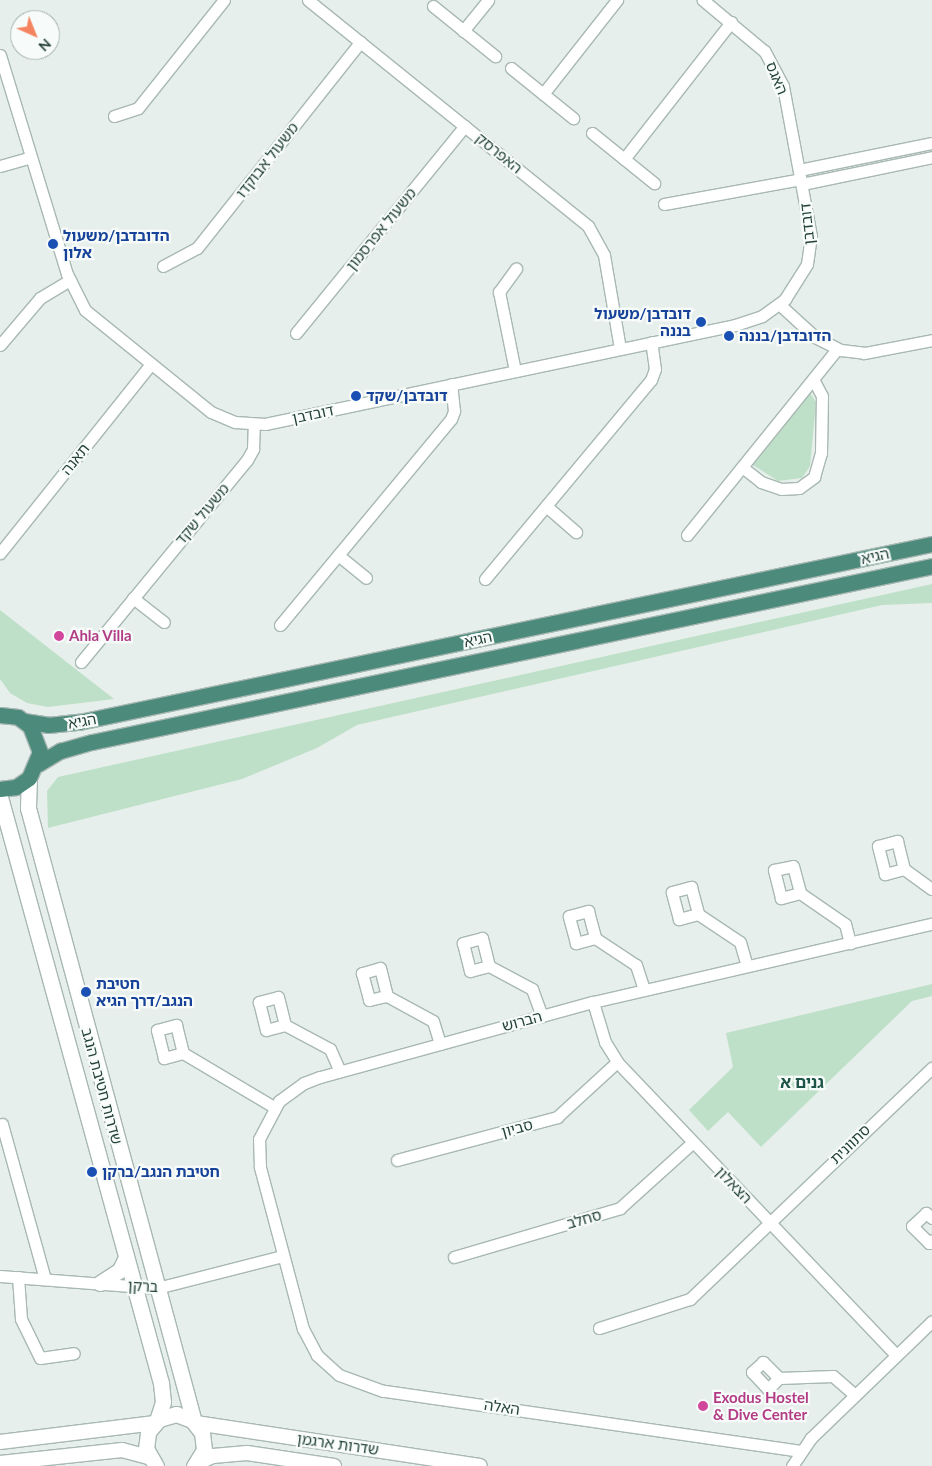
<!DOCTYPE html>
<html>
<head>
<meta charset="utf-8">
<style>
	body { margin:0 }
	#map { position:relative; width:932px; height:1466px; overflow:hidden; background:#e6efeb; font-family:Lato,"Noto Sans Hebrew",sans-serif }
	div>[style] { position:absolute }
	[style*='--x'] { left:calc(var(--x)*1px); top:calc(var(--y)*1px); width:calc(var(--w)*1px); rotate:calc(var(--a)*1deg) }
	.green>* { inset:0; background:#bfe0c8 }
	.roads { filter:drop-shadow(1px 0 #a8b8b2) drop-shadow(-1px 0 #a8b8b2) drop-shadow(0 1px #a8b8b2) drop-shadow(0 -1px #a8b8b2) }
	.minor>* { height:11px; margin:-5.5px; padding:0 5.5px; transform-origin:5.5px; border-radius:5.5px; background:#fff }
	.tertiary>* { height:14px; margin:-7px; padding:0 7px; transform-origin:7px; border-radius:7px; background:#fff }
	.secondary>* { height:15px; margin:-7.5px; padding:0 7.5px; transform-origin:7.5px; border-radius:7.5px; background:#fff }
	.trunk>* { height:15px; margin:-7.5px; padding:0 7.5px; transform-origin:7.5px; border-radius:7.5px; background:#4c8a7c }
	.dots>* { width:14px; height:14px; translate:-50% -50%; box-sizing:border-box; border:2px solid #f7fbf9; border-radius:50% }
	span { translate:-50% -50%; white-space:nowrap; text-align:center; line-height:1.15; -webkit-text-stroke:4.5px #f7fbf9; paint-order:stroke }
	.street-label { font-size:15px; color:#24423a }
	.transit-label { font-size:15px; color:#164399; font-weight:700 }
	.left { translate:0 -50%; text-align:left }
	.right { translate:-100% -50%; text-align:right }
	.hotel-label { font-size:15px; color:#b23c85; font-weight:700 }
	.neighbourhood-label { font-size:16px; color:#1f5548; font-weight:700 }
	.north { position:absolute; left:10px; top:10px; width:50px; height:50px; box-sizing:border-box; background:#f7fbf9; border:1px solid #a3b1ad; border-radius:50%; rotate:136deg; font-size:14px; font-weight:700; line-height:20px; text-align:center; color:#24423a }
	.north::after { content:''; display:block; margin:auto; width:18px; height:22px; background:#f4845f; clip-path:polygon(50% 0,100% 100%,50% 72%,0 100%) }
</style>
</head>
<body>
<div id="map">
	<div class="green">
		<div style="clip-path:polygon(810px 393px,816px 402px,810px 466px,802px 478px,778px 481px,753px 465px)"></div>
		<div style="clip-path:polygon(932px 584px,932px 603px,882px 605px,357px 725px,317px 748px,242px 779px,48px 828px,47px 791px,58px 777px)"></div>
		<div style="clip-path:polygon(0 610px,114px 699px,48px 707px,27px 703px,10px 693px,0 679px)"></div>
		<div style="clip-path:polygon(932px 984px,932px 996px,912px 1001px,761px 1147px,728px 1112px,708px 1131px,689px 1110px,733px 1067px,726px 1033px)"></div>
	</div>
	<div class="roads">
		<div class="minor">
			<div style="--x:308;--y:0;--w:360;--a:38.9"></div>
			<div style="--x:588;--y:226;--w:33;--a:61"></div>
			<div style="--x:604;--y:255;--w:95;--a:80.3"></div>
			<div style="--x:433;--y:6;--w:80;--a:38.9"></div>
			<div style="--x:463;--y:31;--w:40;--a:-51"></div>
			<div style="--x:0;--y:55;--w:229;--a:73"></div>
			<div style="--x:67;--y:274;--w:40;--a:63.4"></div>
			<div style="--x:85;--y:310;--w:162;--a:39"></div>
			<div style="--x:211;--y:412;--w:26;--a:23"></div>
			<div style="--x:235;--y:422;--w:30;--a:4"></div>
			<div style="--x:265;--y:424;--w:480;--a:-11.9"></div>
			<div style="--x:735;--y:325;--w:28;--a:-18"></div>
			<div style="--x:762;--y:316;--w:29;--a:-36"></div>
			<div style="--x:785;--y:299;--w:41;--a:-57.8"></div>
			<div style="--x:807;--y:264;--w:28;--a:-82"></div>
			<div style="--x:811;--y:236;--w:153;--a:-100.6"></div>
			<div style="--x:783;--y:86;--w:40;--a:-118"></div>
			<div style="--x:764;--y:51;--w:80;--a:-140.1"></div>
			<div style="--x:511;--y:68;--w:80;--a:38.9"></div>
			<div style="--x:543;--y:94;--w:120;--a:-51.8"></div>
			<div style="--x:114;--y:116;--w:25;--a:-18"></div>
			<div style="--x:138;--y:108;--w:138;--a:-51.5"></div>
			<div style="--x:592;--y:133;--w:80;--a:38.9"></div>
			<div style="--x:624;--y:159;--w:174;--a:-52"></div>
			<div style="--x:0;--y:166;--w:32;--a:-16"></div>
			<div style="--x:799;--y:170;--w:136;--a:-11.5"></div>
			<div style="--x:802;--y:184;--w:133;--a:-11.7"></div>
			<div style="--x:664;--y:204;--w:139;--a:-10.3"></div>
			<div style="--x:163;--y:266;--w:38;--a:-28"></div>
			<div style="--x:197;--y:248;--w:263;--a:-51.6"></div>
			<div style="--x:779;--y:304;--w:49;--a:42.5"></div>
			<div style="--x:815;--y:337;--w:29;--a:27"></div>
			<div style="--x:841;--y:350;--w:23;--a:7"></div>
			<div style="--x:864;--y:353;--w:69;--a:-10.8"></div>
			<div style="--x:296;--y:333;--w:267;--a:-50.8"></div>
			<div style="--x:0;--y:345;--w:62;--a:-49.6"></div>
			<div style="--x:40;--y:298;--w:35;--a:-31"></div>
			<div style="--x:515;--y:371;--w:81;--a:-101.4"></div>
			<div style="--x:499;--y:292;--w:29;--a:-54"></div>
			<div style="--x:742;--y:467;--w:24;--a:38"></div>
			<div style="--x:761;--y:482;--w:21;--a:19"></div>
			<div style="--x:781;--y:489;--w:18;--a:-3"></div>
			<div style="--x:799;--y:488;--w:19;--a:-36"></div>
			<div style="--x:814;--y:477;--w:25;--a:-74"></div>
			<div style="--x:821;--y:453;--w:57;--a:-89"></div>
			<div style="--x:822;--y:396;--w:19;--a:-118"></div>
			<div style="--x:546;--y:506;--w:40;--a:41"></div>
			<div style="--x:687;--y:535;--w:239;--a:-51.1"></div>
			<div style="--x:0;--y:553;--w:241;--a:-51.4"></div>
			<div style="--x:338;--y:555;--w:36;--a:39"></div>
			<div style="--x:485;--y:579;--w:259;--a:-50.2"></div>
			<div style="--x:651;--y:380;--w:12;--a:-70"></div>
			<div style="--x:655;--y:369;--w:27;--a:-98"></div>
			<div style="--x:133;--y:598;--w:39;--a:38"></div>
			<div style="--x:280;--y:625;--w:268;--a:-50.3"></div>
			<div style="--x:451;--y:419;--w:9;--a:-69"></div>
			<div style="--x:454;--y:411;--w:27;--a:-96"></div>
			<div style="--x:81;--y:662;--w:261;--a:-50.6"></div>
			<div style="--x:247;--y:460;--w:13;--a:-61"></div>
			<div style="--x:253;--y:449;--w:25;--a:-88"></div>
			<div style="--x:904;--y:869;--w:20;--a:165"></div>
			<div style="--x:885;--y:874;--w:29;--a:-104"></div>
			<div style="--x:878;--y:846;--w:20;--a:-15"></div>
			<div style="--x:897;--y:841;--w:29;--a:76"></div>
			<div style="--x:904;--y:869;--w:34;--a:36"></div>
			<div style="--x:800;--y:893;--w:20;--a:165"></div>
			<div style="--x:781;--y:898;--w:29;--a:-104"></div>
			<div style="--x:774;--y:870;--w:19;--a:-12"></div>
			<div style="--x:793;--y:866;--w:28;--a:75"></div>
			<div style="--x:800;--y:893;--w:55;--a:34.6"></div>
			<div style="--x:845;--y:924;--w:20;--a:75"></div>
			<div style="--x:698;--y:914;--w:20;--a:165"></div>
			<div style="--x:679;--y:919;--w:28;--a:-105"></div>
			<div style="--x:672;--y:892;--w:20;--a:-15"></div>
			<div style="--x:691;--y:887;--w:28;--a:75"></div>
			<div style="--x:698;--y:914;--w:50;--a:33.7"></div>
			<div style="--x:740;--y:942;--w:25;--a:74"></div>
			<div style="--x:595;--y:938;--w:20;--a:165"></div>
			<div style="--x:576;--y:943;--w:28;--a:-105"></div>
			<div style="--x:569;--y:916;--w:20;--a:-15"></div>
			<div style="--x:588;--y:911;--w:28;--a:75"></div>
			<div style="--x:595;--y:938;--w:49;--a:33.4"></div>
			<div style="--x:636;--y:965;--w:26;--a:72"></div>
			<div style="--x:489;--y:966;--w:29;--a:-104"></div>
			<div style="--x:482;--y:938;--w:20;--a:165"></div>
			<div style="--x:463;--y:943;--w:29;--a:76"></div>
			<div style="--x:470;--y:971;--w:20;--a:-15"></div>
			<div style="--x:489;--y:966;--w:49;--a:28.1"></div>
			<div style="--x:532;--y:989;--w:29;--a:70"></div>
			<div style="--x:387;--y:996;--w:29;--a:-104"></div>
			<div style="--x:380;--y:968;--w:19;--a:164"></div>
			<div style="--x:362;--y:973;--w:28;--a:75"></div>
			<div style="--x:369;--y:1000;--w:18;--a:-13"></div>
			<div style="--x:387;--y:996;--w:52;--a:28.5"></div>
			<div style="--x:433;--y:1021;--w:24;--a:73"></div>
			<div style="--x:593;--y:1002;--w:42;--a:73.3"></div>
			<div style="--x:605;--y:1042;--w:26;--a:58"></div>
			<div style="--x:619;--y:1064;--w:402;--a:46.4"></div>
			<div style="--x:285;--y:1025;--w:29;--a:-104"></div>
			<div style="--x:278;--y:997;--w:20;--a:165"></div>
			<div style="--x:259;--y:1002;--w:29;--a:76"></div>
			<div style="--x:266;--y:1030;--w:20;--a:-15"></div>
			<div style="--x:285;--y:1025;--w:51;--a:28.1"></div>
			<div style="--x:330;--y:1049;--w:24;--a:66"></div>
			<div style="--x:183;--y:1053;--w:20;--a:165"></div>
			<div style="--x:164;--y:1058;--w:29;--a:-104"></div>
			<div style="--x:157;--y:1030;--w:20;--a:-15"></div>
			<div style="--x:176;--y:1025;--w:29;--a:76"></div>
			<div style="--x:183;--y:1053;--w:106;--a:30.7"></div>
			<div style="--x:2;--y:1124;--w:161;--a:74.5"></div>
			<div style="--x:397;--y:1160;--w:166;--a:-15"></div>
			<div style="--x:557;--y:1117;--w:81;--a:-42.5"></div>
			<div style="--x:932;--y:1218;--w:8;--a:-140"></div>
			<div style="--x:926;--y:1213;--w:19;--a:137"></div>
			<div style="--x:912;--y:1226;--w:24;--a:45"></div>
			<div style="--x:929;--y:1243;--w:4;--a:-45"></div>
			<div style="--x:454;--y:1257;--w:173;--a:-16.4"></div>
			<div style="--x:620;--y:1208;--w:98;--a:-42.1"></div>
			<div style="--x:0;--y:1276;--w:157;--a:4.4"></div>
			<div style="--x:157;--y:1288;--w:130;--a:-14.3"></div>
			<div style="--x:18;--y:1277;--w:42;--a:85.9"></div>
			<div style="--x:21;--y:1319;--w:43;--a:64"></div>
			<div style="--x:40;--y:1358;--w:34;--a:-8"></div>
			<div style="--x:599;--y:1328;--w:96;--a:-17.7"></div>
			<div style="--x:690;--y:1299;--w:335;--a:-43.7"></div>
			<div style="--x:779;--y:1378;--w:23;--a:-135"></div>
			<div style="--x:763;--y:1362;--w:15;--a:138"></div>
			<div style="--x:752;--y:1372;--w:23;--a:47"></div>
			<div style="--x:768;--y:1389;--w:16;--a:-45"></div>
			<div style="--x:779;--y:1378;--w:54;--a:-2.1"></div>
			<div style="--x:833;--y:1376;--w:29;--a:41"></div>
			<div style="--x:801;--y:1451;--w:422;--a:-171.8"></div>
			<div style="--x:383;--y:1391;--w:47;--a:-160"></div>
			<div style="--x:339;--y:1375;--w:30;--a:-138"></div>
			<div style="--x:317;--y:1355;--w:30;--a:-118"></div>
			<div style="--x:303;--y:1329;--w:168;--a:-104.9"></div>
			<div style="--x:260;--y:1167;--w:28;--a:-92"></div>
			<div style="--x:259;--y:1139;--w:43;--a:-62.2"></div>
			<div style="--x:279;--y:1101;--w:31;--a:-36"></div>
			<div style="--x:304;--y:1083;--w:17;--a:-21"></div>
			<div style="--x:320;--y:1077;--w:283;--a:-15.4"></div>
			<div style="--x:593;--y:1002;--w:348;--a:-13"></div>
			<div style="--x:792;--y:1466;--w:34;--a:-56"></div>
			<div style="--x:811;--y:1438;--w:168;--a:-44"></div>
		</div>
		<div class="tertiary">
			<div style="--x:196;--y:1423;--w:287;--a:8.6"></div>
			<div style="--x:0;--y:1442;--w:156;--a:-7"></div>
			<div style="--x:0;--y:1463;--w:123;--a:-6.1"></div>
			<div style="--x:122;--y:1450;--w:28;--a:15"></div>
			<div style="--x:197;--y:1463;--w:17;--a:-24"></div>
			<div style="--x:213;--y:1456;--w:34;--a:-5"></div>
			<div style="--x:247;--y:1453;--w:88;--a:8.5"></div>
		</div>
		<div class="secondary">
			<div style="--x:29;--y:778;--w:30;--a:92"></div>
			<div style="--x:28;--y:808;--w:636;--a:74.87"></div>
			<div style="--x:0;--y:797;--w:608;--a:74.64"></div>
			<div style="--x:161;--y:1383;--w:19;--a:84"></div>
			<div style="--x:163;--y:1402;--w:20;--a:108"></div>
			<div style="--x:100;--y:1283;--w:24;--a:-33"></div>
			<div style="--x:120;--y:1270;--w:14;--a:-65"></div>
			<div style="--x:156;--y:1466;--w:20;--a:-120"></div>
			<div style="--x:146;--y:1449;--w:17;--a:-83"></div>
			<div style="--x:148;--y:1432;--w:17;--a:-50"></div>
			<div style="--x:159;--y:1419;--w:18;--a:-16"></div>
			<div style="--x:176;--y:1414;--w:17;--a:21"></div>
			<div style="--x:192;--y:1420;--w:16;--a:52"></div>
			<div style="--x:202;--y:1433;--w:17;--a:83"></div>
			<div style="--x:204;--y:1450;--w:19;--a:122"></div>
		</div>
		<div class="trunk">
			<div style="--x:0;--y:715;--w:18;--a:6"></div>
			<div style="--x:18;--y:717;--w:15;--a:37"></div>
			<div style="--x:30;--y:726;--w:28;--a:69"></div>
			<div style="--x:40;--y:752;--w:28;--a:113"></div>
			<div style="--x:29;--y:778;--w:16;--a:145"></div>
			<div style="--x:16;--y:787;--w:16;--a:173"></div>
			<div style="--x:24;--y:721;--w:24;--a:9"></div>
			<div style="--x:48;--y:725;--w:31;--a:-6"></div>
			<div style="--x:79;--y:722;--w:871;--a:-11.79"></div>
			<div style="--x:38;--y:764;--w:26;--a:-31"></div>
			<div style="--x:60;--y:751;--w:33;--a:-16"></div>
			<div style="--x:92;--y:742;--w:858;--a:-11.83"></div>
		</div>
	</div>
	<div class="dots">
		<div style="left:53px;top:244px;background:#1a4fb4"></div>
		<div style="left:701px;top:322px;background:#1a4fb4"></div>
		<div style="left:729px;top:336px;background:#1a4fb4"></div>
		<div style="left:356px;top:396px;background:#1a4fb4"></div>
		<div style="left:59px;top:636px;background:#d1479c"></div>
		<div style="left:86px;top:992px;background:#1a4fb4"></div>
		<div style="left:92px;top:1172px;background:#1a4fb4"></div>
		<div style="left:703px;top:1406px;background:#d1479c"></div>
	</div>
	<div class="street-label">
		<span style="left:777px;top:78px;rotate:68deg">האגס</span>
		<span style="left:499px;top:153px;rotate:39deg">האפרסק</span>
		<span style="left:267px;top:160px;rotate:-52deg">משעול אבוקדו</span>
		<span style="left:807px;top:224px;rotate:-96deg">דובדבן</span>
		<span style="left:381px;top:229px;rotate:-51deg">משעול אפרסמון</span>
		<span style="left:313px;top:414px;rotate:-12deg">דובדבן</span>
		<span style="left:75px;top:459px;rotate:-51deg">תאנה</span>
		<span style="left:202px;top:514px;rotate:-50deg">משעול שקד</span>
		<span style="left:875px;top:556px;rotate:-12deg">הגיא</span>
		<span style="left:478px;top:639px;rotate:-12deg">הגיא</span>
		<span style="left:82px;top:721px;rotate:-10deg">הגיא</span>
		<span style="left:522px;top:1021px;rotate:-15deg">הברוש</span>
		<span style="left:102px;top:1086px;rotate:75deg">שדרות חטיבת הנגב</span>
		<span style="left:517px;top:1128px;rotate:-15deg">סביון</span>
		<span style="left:850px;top:1144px;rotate:-44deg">סתוונית</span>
		<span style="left:734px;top:1185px;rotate:46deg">הצאלון</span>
		<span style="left:584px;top:1219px;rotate:-16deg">סחלב</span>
		<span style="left:143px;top:1286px;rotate:3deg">ברקן</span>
		<span style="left:502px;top:1407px;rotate:8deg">האלה</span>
		<span style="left:338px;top:1444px;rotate:8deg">שדרות ארגמן</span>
	</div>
	<div class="transit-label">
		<span class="left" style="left:63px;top:244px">הדובדבן/משעול<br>אלון</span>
		<span class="right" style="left:691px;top:322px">דובדבן/משעול<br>בננה</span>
		<span class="left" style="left:739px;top:336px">הדובדבן/בננה</span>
		<span class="left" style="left:366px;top:396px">דובדבן/שקד</span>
		<span class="left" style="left:96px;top:992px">חטיבת<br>הנגב/דרך הגיא</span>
		<span class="left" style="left:102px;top:1172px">חטיבת הנגב/ברקן</span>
	</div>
	<div class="hotel-label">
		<span class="left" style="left:69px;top:636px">Ahla Villa</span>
		<span class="left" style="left:713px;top:1406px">Exodus Hostel<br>&amp; Dive Center</span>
	</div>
	<div class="neighbourhood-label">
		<span style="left:802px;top:1082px">גנים א</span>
	</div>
	<div class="north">N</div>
</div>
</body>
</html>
